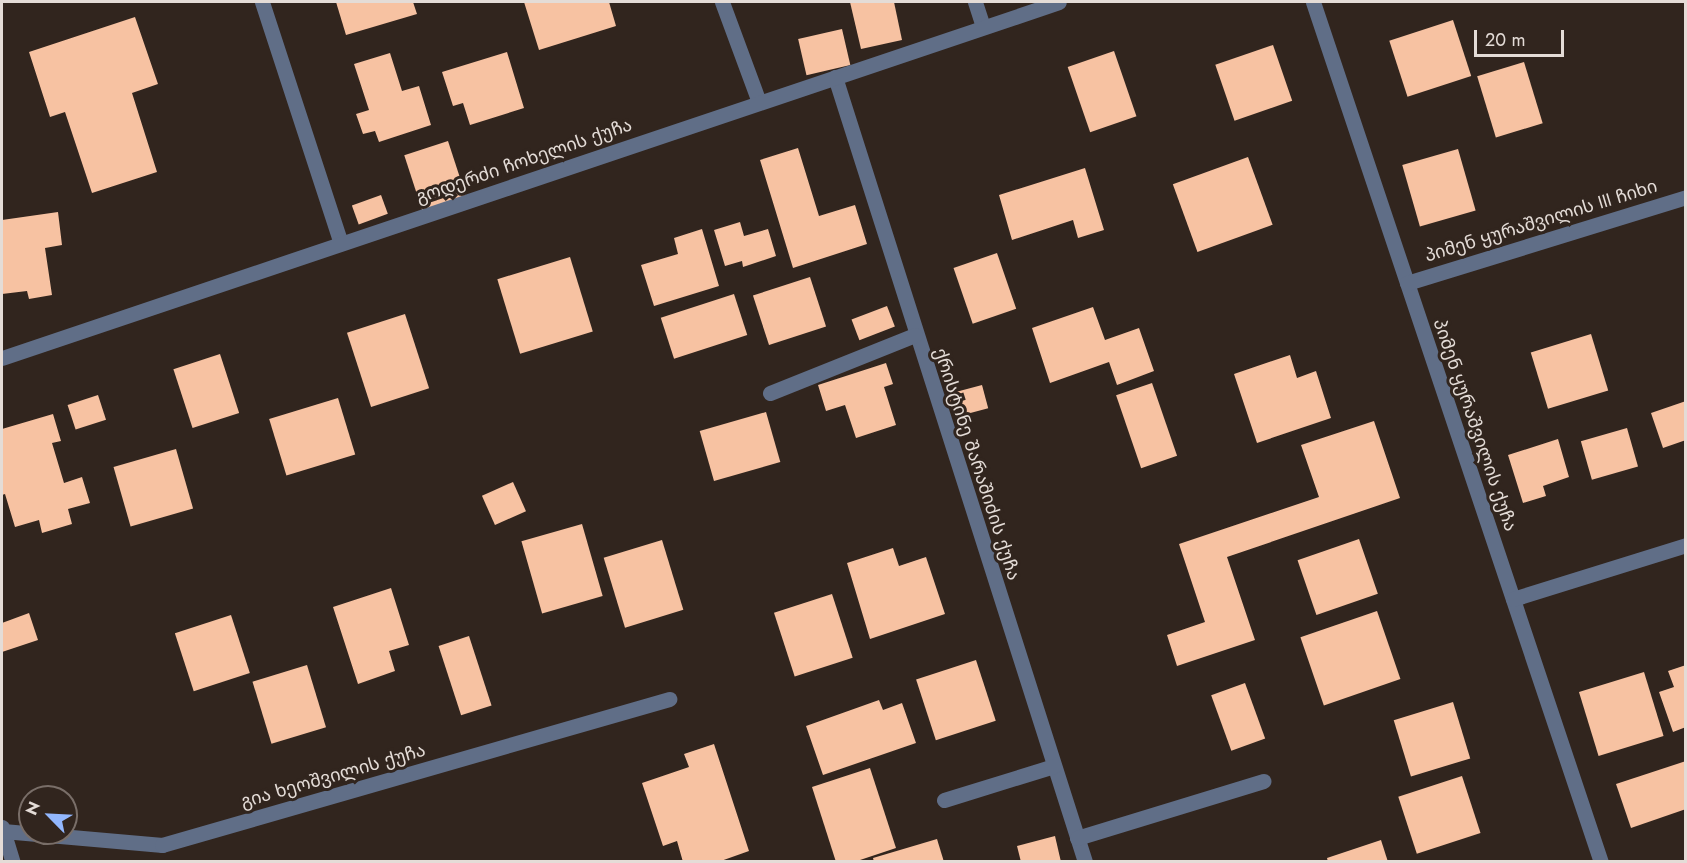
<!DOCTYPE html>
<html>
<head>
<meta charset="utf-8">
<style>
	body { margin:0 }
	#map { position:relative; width:1687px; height:863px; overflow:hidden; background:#31251e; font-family:Jost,"Noto Sans Georgian",sans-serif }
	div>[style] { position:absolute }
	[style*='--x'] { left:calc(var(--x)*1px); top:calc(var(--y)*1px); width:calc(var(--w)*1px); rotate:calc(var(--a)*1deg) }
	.building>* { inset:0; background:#f7c2a2; transform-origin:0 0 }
	.minor>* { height:15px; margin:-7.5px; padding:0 7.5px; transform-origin:7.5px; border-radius:7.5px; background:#606e87 }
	span { translate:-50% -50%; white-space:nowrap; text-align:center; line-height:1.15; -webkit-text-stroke:6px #31251e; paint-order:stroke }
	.street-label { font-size:18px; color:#e4dcd7 }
	.frame { position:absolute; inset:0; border:3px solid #e4dcd7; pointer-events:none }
	.north { position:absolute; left:18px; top:785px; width:60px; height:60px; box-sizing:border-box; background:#31251e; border:2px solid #796e68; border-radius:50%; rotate:294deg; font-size:16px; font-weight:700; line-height:24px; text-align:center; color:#e4dcd7 }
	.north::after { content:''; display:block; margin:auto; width:21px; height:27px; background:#92b7fd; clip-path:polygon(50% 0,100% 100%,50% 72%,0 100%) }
	.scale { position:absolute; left:1474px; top:30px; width:90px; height:27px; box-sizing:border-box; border:3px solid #e4dcd7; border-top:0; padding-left:8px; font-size:18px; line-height:21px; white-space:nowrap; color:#e4dcd7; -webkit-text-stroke:4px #31251e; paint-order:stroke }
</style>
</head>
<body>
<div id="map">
	<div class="building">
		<div style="clip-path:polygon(336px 2px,413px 2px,417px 14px,346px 35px)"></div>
		<div style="clip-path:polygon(524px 2px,609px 2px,616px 26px,539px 50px)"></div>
		<div style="clip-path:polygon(850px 2px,894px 2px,902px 40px,861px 49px)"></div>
		<div style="clip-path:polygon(135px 17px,158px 84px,132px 93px,157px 172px,92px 193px,65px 112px,50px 117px,29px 52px)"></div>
		<div style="left:1453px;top:20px;width:59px;height:67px;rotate:72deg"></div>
		<div style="left:842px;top:29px;width:37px;height:45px;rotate:77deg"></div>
		<div style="left:1273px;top:45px;width:59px;height:61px;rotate:71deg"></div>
		<div style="left:1114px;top:51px;width:69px;height:49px;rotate:71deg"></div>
		<div style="clip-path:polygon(507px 52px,524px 108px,470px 125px,463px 103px,453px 106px,442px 72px)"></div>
		<div style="clip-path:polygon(390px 53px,402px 91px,419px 86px,431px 125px,379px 142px,375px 131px,363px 134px,356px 114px,369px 110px,354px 64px)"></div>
		<div style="left:1524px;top:62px;width:64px;height:49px;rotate:73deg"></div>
		<div style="left:448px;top:141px;width:59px;height:46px;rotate:72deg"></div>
		<div style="clip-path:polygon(798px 148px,819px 216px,855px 205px,867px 244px,793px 268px,760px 160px)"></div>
		<div style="left:1458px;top:149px;width:64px;height:58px;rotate:74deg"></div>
		<div style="left:1248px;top:157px;width:72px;height:80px;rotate:70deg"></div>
		<div style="clip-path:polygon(1085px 168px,1104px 230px,1078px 238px,1073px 220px,1012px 240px,999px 195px)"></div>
		<div style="left:381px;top:195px;width:20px;height:31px;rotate:70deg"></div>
		<div style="clip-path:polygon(58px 212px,62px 245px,45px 248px,52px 295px,29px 299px,27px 291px,2px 294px,2px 220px)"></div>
		<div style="clip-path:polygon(740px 222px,744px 236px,768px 229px,776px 256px,743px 267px,742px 261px,725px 266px,714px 230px)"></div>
		<div style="clip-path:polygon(702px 229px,719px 286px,654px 306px,641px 265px,678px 254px,674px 238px)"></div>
		<div style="left:997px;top:253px;width:59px;height:46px;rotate:71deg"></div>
		<div style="left:570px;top:257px;width:78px;height:76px;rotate:73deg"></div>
		<div style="left:810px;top:277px;width:52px;height:60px;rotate:72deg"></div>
		<div style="left:734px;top:294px;width:43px;height:77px;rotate:72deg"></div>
		<div style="left:887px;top:306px;width:22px;height:38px;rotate:69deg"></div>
		<div style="clip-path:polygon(1093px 307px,1105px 340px,1139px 328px,1154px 371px,1117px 385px,1109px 362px,1050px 383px,1032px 328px)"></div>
		<div style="left:405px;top:314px;width:78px;height:61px;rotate:72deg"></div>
		<div style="left:1591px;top:334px;width:59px;height:63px;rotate:73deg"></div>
		<div style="left:220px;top:354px;width:62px;height:49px;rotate:72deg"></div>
		<div style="clip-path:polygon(1290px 355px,1297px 378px,1316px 371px,1331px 418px,1257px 443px,1234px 374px)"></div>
		<div style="clip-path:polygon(886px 363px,893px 384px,884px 387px,896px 425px,856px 438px,845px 405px,826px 411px,818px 385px)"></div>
		<div style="left:1152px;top:383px;width:77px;height:38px;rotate:71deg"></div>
		<div style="left:982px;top:385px;width:24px;height:35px;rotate:75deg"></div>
		<div style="left:98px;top:395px;width:26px;height:32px;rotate:72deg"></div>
		<div style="left:338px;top:398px;width:59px;height:72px;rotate:73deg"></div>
		<div style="clip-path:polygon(1686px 401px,1686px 440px,1663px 448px,1651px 413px)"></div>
		<div style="left:766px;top:412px;width:52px;height:69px;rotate:74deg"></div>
		<div style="clip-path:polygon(53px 414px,61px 441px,52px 443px,64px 483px,82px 477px,90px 503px,68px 509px,72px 524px,42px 533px,39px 520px,15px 527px,5px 494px,2px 495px,2px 429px)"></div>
		<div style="clip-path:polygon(1374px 421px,1400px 498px,1227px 557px,1255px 640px,1177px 666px,1167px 635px,1205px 622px,1179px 544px,1319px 497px,1301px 445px)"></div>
		<div style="left:1627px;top:428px;width:40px;height:48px;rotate:74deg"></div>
		<div style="clip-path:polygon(1558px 439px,1569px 477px,1543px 486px,1546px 496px,1523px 503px,1508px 455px)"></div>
		<div style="left:176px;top:449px;width:62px;height:65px;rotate:74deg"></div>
		<div style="left:513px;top:482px;width:32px;height:34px;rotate:66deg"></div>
		<div style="left:582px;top:524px;width:75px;height:63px;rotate:74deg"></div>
		<div style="left:1359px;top:539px;width:58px;height:65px;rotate:71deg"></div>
		<div style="left:662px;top:540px;width:73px;height:61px;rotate:73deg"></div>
		<div style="clip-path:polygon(893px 548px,899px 566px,926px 557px,945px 614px,870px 639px,847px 563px)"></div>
		<div style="clip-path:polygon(391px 588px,409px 645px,389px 651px,395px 671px,358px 684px,333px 607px)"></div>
		<div style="left:832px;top:594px;width:67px;height:61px;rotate:72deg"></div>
		<div style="left:1377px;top:611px;width:72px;height:81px;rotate:71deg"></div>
		<div style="clip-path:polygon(29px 613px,38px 640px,2px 652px,2px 623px)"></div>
		<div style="left:231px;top:615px;width:61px;height:59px;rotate:72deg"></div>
		<div style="left:469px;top:636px;width:73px;height:32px;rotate:72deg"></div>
		<div style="left:976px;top:660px;width:64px;height:63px;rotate:72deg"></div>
		<div style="left:307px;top:665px;width:65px;height:57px;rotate:73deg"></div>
		<div style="clip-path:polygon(1686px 665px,1686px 727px,1673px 732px,1659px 692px,1674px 687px,1668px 671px)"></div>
		<div style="left:1644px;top:672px;width:67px;height:68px;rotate:73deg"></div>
		<div style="left:1245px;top:683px;width:59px;height:36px;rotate:70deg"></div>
		<div style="clip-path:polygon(879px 700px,883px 710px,902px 703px,916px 743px,823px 775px,806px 726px)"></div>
		<div style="left:1453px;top:702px;width:59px;height:62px;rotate:73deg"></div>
		<div style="clip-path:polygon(714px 744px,749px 851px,718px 862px,683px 862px,677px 841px,663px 846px,642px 783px,689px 767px,684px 754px)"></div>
		<div style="clip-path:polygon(1686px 761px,1686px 809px,1631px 828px,1616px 784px)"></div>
		<div style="clip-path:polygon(870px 768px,896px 848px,854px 862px,836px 862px,812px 787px)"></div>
		<div style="left:1462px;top:776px;width:60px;height:67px;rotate:72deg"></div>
		<div style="clip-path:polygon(1055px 836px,1061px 862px,1021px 862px,1017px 846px)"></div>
		<div style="clip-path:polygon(937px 839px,944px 862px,874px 862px,873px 858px)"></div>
		<div style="clip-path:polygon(1381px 840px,1388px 862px,1328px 862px,1327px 858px)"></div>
	</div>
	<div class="minor">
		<div style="--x:262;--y:2;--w:254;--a:71.9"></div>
		<div style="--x:722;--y:2;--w:107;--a:69.7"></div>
		<div style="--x:975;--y:2;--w:26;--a:72"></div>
		<div style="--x:1313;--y:2;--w:907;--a:71.49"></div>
		<div style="--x:835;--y:77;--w:824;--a:72.33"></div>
		<div style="--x:1407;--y:283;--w:292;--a:-17.1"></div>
		<div style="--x:2;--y:358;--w:1115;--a:-18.61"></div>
		<div style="--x:770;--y:393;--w:156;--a:-21.8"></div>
		<div style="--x:1513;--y:599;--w:181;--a:-17.3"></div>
		<div style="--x:944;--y:800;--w:115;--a:-17.2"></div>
		<div style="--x:2;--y:827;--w:37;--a:73"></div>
		<div style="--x:3;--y:831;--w:160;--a:5"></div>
		<div style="--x:162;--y:845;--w:528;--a:-16.06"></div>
		<div style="--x:1077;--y:838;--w:195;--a:-17"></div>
	</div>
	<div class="street-label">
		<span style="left:524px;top:161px;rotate:-19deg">გოდერძი ჩოხელის ქუჩა</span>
		<span style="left:1541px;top:221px;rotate:-17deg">პიმენ ყურაშვილის III ჩიხი</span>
		<span style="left:1475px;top:425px;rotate:71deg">პიმენ ყურაშვილის ქუჩა</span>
		<span style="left:977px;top:464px;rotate:72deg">ქრისტინე შარაშიძის ქუჩა</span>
		<span style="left:333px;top:776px;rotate:-16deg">გია ხეოშვილის ქუჩა</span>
	</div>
	<div class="frame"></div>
	<div class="north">N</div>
	<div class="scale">20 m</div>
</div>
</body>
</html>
